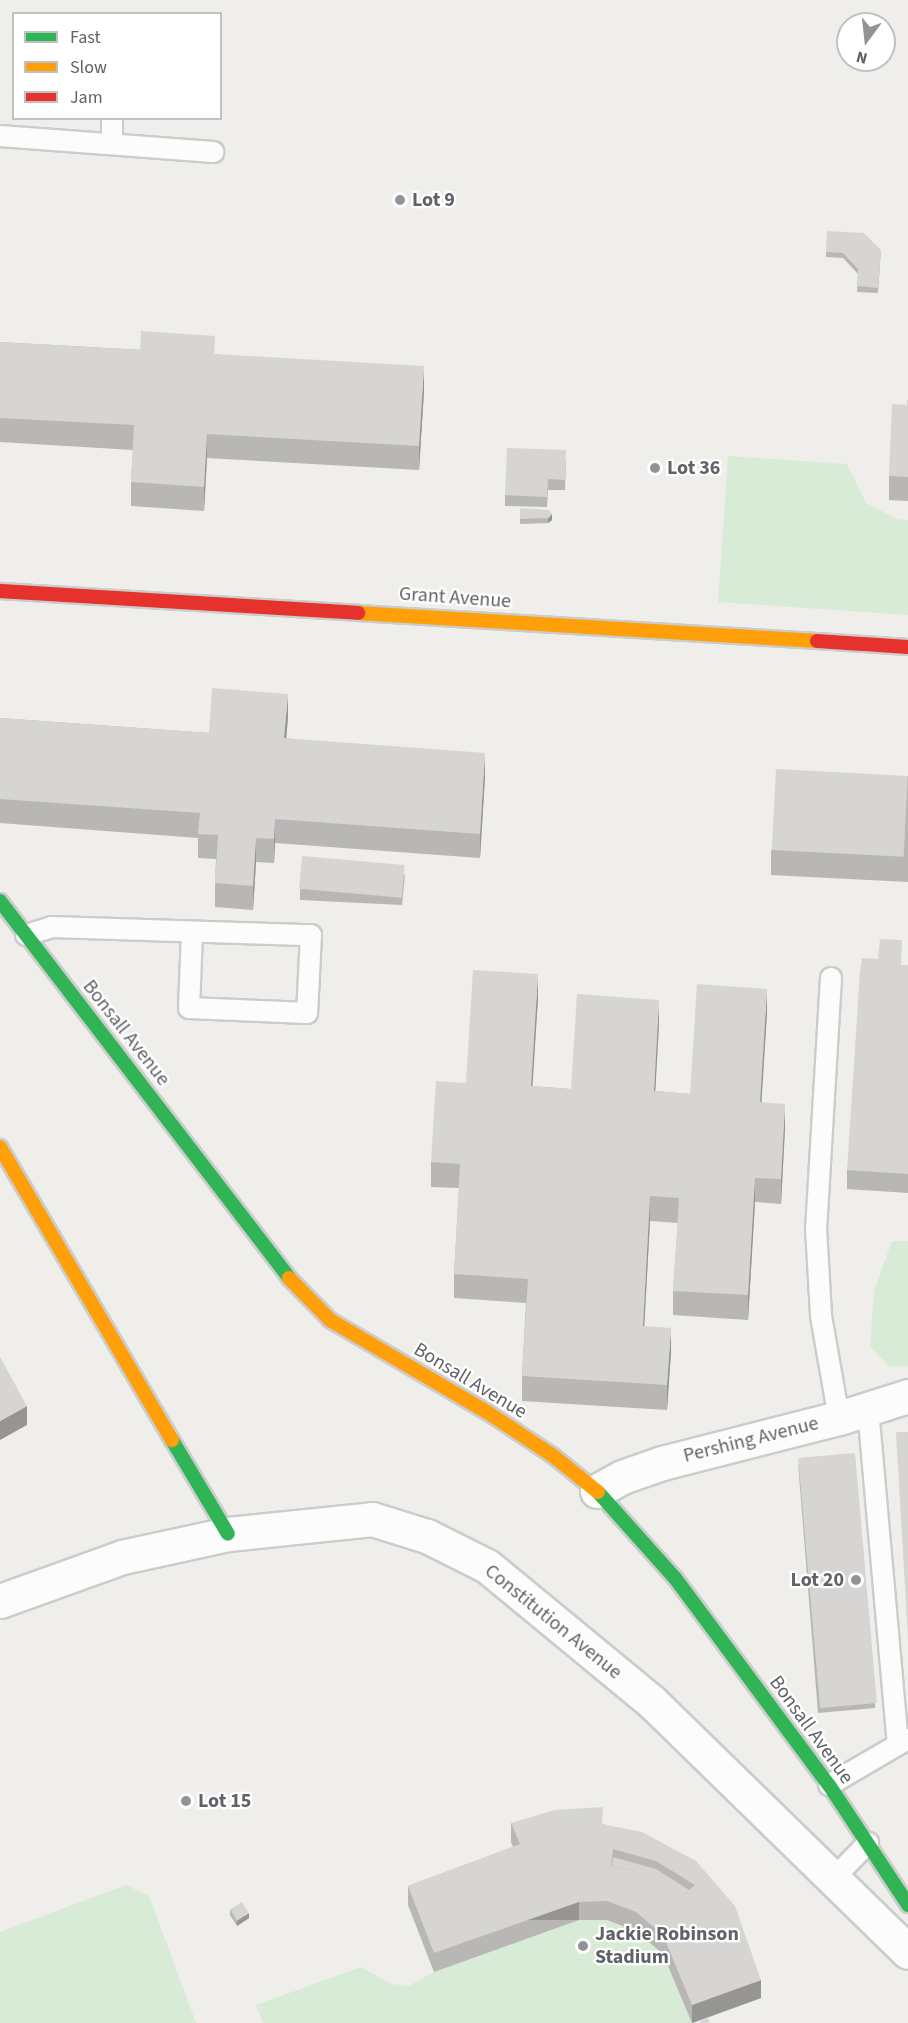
<!DOCTYPE html>
<html>
<head>
<meta charset="utf-8">
<style>
	body { margin:0 }
	#map { position:relative; width:908px; height:2023px; overflow:hidden; background:#efeeea; font-family:"Source Sans 3",sans-serif }
	div>[style] { position:absolute }
	[style*='--x'] { left:calc(var(--x)*1px); top:calc(var(--y)*1px); width:calc(var(--w)*1px); rotate:calc(var(--a)*1deg) }
	.green>* { inset:0; background:#d8ebd6 }
	.roads { filter:drop-shadow(2px 0 #cbcccc) drop-shadow(-2px 0 #cbcccc) drop-shadow(0 2px #cbcccc) drop-shadow(0 -2px #cbcccc) }
	.lane>* { height:20px; margin:-10px; padding:0 10px; transform-origin:10px; border-radius:10px; background:#fdfcfc }
	.street>* { height:33px; margin:-16.5px; padding:0 16.5px; transform-origin:16.5px; border-radius:16.5px; background:#fdfcfc }
	.fast>* { height:14px; margin:-7px; padding:0 7px; transform-origin:7px; border-radius:7px; background:#30b455 }
	.slow>* { height:14px; margin:-7px; padding:0 7px; transform-origin:7px; border-radius:7px; background:#ff9f0a }
	.jam>* { height:14px; margin:-7px; padding:0 7px; transform-origin:7px; border-radius:7px; background:#e5322d }
	.wall>* { inset:0; background:#b8b7b5 }
	.shaded-wall>* { inset:0; background:#969594; transform-origin:0 0 }
	.building>* { inset:0; background:#d6d5d3; transform-origin:0 0 }
	.dots>* { width:16px; height:16px; translate:-50% -50%; box-sizing:border-box; border:3px solid #fff; border-radius:50% }
	span { translate:-50% -50%; white-space:nowrap; text-align:center; line-height:1.15; -webkit-text-stroke:4.5px #fff; paint-order:stroke }
	.poi-label { font-size:20px; color:#5f6368; font-weight:700 }
	.left { translate:0 -50%; text-align:left }
	.right { translate:-100% -50%; text-align:right }
	.street-label { font-size:20px; color:#5f6368 }
	.legend { position:absolute; left:12px; top:12px; width:210px; height:108px; box-sizing:border-box; background:#fff; border:2px solid #bfc1c3; margin:0; padding:8px 10px; list-style:none; font-size:18px; color:#5f6368 }
	.legend li { display:flex; align-items:center; gap:12px; height:30px }
	.legend b { width:30px; border:2px solid #bfc1c3 }
	.north { position:absolute; left:836px; top:12px; width:60px; height:60px; box-sizing:border-box; background:#fff; border:2px solid #bfc1c3; border-radius:50%; rotate:195deg; font-size:16px; font-weight:700; line-height:24px; text-align:center; color:#5f6368 }
	.north::after { content:''; display:block; margin:auto; width:21px; height:27px; background:#919496; clip-path:polygon(50% 0,100% 100%,50% 72%,0 100%) }
</style>
</head>
<body>
<div id="map">
	<div class="green">
		<div style="clip-path:polygon(728px 456px,847px 464px,866px 503px,897px 519px,908px 520px,908px 615px,718px 602px)"></div>
		<div style="clip-path:polygon(892px 1241px,908px 1241px,908px 1366px,904px 1367px,889px 1366px,870px 1347px,874px 1291px)"></div>
		<div style="clip-path:polygon(520px 1863px,761px 1998px,694px 2023px,263px 2023px,256px 2005px,361px 1967px,392px 1984px,409px 1986px,434px 1972px,408px 1905px)"></div>
		<div style="clip-path:polygon(126px 1885px,149px 1896px,196px 2023px,0 2023px,0 1932px)"></div>
	</div>
	<div class="roads">
		<div class="lane">
			<div style="--x:0;--y:136;--w:214;--a:4.3"></div>
			<div style="--x:112;--y:144;--w:26;--a:-90"></div>
			<div style="--x:26;--y:935;--w:27;--a:-17"></div>
			<div style="--x:52;--y:927;--w:259;--a:1.8"></div>
			<div style="--x:311;--y:935;--w:78;--a:92.9"></div>
			<div style="--x:307;--y:1013;--w:118;--a:-177.6"></div>
			<div style="--x:189;--y:1008;--w:76;--a:-87.7"></div>
			<div style="--x:831;--y:978;--w:250;--a:93.4"></div>
			<div style="--x:816;--y:1228;--w:88;--a:86.7"></div>
			<div style="--x:821;--y:1316;--w:104;--a:80"></div>
			<div style="--x:868;--y:1409;--w:335;--a:84.9"></div>
			<div style="--x:829;--y:1785;--w:91;--a:-30.2"></div>
			<div style="--x:832;--y:1880;--w:52;--a:-45.8"></div>
		</div>
		<div class="street">
			<div style="--x:597;--y:1491;--w:29;--a:-29"></div>
			<div style="--x:622;--y:1477;--w:42;--a:-19.3"></div>
			<div style="--x:662;--y:1463;--w:183;--a:-14.3"></div>
			<div style="--x:839;--y:1418;--w:72;--a:-17.7"></div>
			<div style="--x:0;--y:1601;--w:130;--a:-19.8"></div>
			<div style="--x:122;--y:1557;--w:108;--a:-12.2"></div>
			<div style="--x:228;--y:1534;--w:145;--a:-5.9"></div>
			<div style="--x:372;--y:1519;--w:58;--a:17.2"></div>
			<div style="--x:427;--y:1536;--w:67;--a:26.6"></div>
			<div style="--x:487;--y:1566;--w:215;--a:39.5"></div>
			<div style="--x:653;--y:1703;--w:356;--a:44.3"></div>
		</div>
		<div class="fast">
			<div style="--x:0;--y:901;--w:475;--a:52.5"></div>
			<div style="--x:172;--y:1440;--w:109;--a:59.2"></div>
			<div style="--x:598;--y:1492;--w:115;--a:48.2"></div>
			<div style="--x:675;--y:1578;--w:258;--a:53.4"></div>
			<div style="--x:829;--y:1785;--w:144;--a:56.6"></div>
		</div>
		<div class="slow">
			<div style="--x:358;--y:613;--w:460;--a:3.5"></div>
			<div style="--x:0;--y:1147;--w:340;--a:59.6"></div>
			<div style="--x:289;--y:1278;--w:59;--a:45.7"></div>
			<div style="--x:330;--y:1320;--w:182;--a:30.4"></div>
			<div style="--x:487;--y:1412;--w:78;--a:33.5"></div>
			<div style="--x:552;--y:1455;--w:59;--a:38.8"></div>
		</div>
		<div class="jam">
			<div style="--x:0;--y:591;--w:359;--a:3.5"></div>
			<div style="--x:817;--y:641;--w:91;--a:3.8"></div>
		</div>
	</div>
	<div class="wall">
		<div style="clip-path:polygon(881px 250px,878px 293px,857px 292px,858px 274px,843px 258px,826px 257px,826px 252px)"></div>
		<div style="clip-path:polygon(0 342px,215px 354px,424px 391px,419px 470px,207px 458px,204px 511px,131px 506px,131px 482px,133px 450px,0 442px)"></div>
		<div style="clip-path:polygon(908px 400px,908px 501px,889px 500px,889px 476px)"></div>
		<div style="clip-path:polygon(566px 461px,565px 490px,548px 490px,547px 507px,505px 506px,505px 495px)"></div>
		<div style="clip-path:polygon(520px 508px,552px 520px,548px 523px,520px 524px)"></div>
		<div style="clip-path:polygon(0 718px,209px 733px,288px 718px,286px 738px,485px 777px,480px 858px,275px 843px,274px 863px,256px 862px,253px 910px,215px 907px,215px 883px,216px 859px,198px 858px,198px 838px,0 823px)"></div>
		<div style="clip-path:polygon(908px 776px,908px 882px,771px 875px,771px 850px)"></div>
		<div style="clip-path:polygon(405px 875px,402px 905px,300px 900px,300px 889px)"></div>
		<div style="clip-path:polygon(902px 965px,908px 965px,908px 1193px,847px 1189px,847px 1170px)"></div>
		<div style="clip-path:polygon(538px 998px,532px 1086px,571px 1089px,659px 1024px,655px 1091px,690px 1094px,767px 1013px,761px 1102px,785px 1128px,781px 1204px,755px 1202px,748px 1320px,673px 1315px,673px 1291px,678px 1223px,650px 1221px,644px 1326px,671px 1352px,667px 1410px,522px 1401px,522px 1376px,526px 1303px,454px 1298px,454px 1274px,459px 1188px,431px 1187px,431px 1162px,466px 1083px)"></div>
		<div style="clip-path:polygon(798px 1463px,875px 1703px,875px 1708px,818px 1713px)"></div>
		<div style="clip-path:polygon(511px 1823px,603px 1824px,696px 1861px,761px 1998px,692px 2023px,663px 1954px,636px 1931px,607px 1920px,579px 1920px,434px 1972px,408px 1905px,408px 1886px,513px 1847px,511px 1842px)"></div>
		<div style="clip-path:polygon(230px 1909px,249px 1918px,237px 1926px,230px 1915px)"></div>
	</div>
	<div class="shaded-wall">
		<div style="clip-path:polygon(424px 366px,424px 391px,419px 470px,419px 446px)"></div>
		<div style="clip-path:polygon(207px 434px,207px 458px,204px 511px,204px 487px)"></div>
		<div style="clip-path:polygon(552px 514px,552px 520px,548px 523px,548px 518px)"></div>
		<div style="clip-path:polygon(288px 694px,288px 718px,284px 763px,284px 738px)"></div>
		<div style="clip-path:polygon(485px 753px,485px 777px,480px 858px,480px 834px)"></div>
		<div style="clip-path:polygon(275px 819px,275px 843px,274px 863px,274px 839px)"></div>
		<div style="clip-path:polygon(256px 838px,256px 862px,253px 910px,253px 886px)"></div>
		<div style="clip-path:polygon(538px 974px,538px 998px,531px 1110px,531px 1086px)"></div>
		<div style="clip-path:polygon(767px 989px,767px 1013px,760px 1126px,760px 1102px)"></div>
		<div style="clip-path:polygon(659px 1000px,659px 1024px,654px 1116px,654px 1091px)"></div>
		<div style="clip-path:polygon(785px 1104px,785px 1128px,781px 1204px,781px 1179px)"></div>
		<div style="clip-path:polygon(755px 1178px,755px 1202px,748px 1320px,748px 1295px)"></div>
		<div style="clip-path:polygon(650px 1196px,650px 1221px,643px 1350px,643px 1326px)"></div>
		<div style="clip-path:polygon(671px 1328px,671px 1352px,667px 1410px,667px 1385px)"></div>
		<div style="clip-path:polygon(27px 1406px,27px 1425px,0 1440px,0 1421px)"></div>
		<div style="left:579px;top:1902px;width:18px;height:154px;rotate:90deg"></div>
		<div style="clip-path:polygon(249px 1913px,249px 1918px,237px 1926px,237px 1921px)"></div>
		<div style="clip-path:polygon(761px 1980px,761px 1998px,692px 2023px,692px 2005px)"></div>
	</div>
	<div class="building">
		<div style="clip-path:polygon(827px 231px,864px 233px,881px 250px,878px 288px,857px 286px,858px 269px,843px 253px,826px 252px)"></div>
		<div style="clip-path:polygon(141px 331px,215px 336px,214px 354px,424px 366px,419px 446px,207px 434px,204px 487px,131px 482px,134px 425px,0 418px,0 342px,140px 350px)"></div>
		<div style="clip-path:polygon(907px 400px,908px 400px,908px 477px,889px 476px,892px 404px,907px 405px)"></div>
		<div style="clip-path:polygon(507px 448px,566px 450px,565px 480px,548px 479px,547px 497px,505px 495px)"></div>
		<div style="clip-path:polygon(520px 508px,549px 510px,552px 514px,548px 518px,520px 519px)"></div>
		<div style="clip-path:polygon(212px 688px,288px 694px,284px 738px,485px 753px,480px 834px,275px 819px,274px 839px,256px 838px,253px 886px,215px 883px,218px 835px,198px 834px,200px 813px,0 799px,0 718px,209px 733px)"></div>
		<div style="left:776px;top:769px;width:132px;height:81px;rotate:3deg"></div>
		<div style="left:302px;top:856px;width:103px;height:33px;rotate:5deg"></div>
		<div style="clip-path:polygon(880px 939px,902px 940px,901px 965px,908px 965px,908px 1174px,847px 1170px,860px 972px,862px 958px,878px 959px)"></div>
		<div style="clip-path:polygon(473px 970px,538px 974px,531px 1086px,571px 1089px,577px 994px,659px 1000px,654px 1091px,690px 1094px,697px 984px,767px 989px,760px 1102px,785px 1104px,781px 1179px,755px 1178px,748px 1295px,673px 1291px,679px 1198px,650px 1196px,643px 1326px,671px 1328px,667px 1385px,522px 1376px,528px 1279px,454px 1274px,460px 1164px,431px 1162px,436px 1081px,466px 1083px)"></div>
		<div style="clip-path:polygon(0 1357px,27px 1406px,0 1421px)"></div>
		<div style="clip-path:polygon(896px 1432px,908px 1432px,908px 1639px)"></div>
		<div style="left:855px;top:1453px;width:251px;height:57px;rotate:85deg"></div>
		<div style="clip-path:polygon(evenodd,603px 1807px,602px 1824px,642px 1832px,696px 1861px,735px 1906px,761px 1980px,692px 2005px,663px 1935px,636px 1912px,607px 1901px,579px 1902px,434px 1953px,408px 1886px,520px 1844px,511px 1823px,555px 1810px,603px 1807px,613px 1849px,656px 1861px,695px 1885px,681px 1897px,635px 1871px,611px 1866px,613px 1849px)"></div>
		<div style="clip-path:polygon(613px 1857px,656px 1869px,689px 1890px,681px 1897px,635px 1871px,612px 1866px)"></div>
		<div style="left:242px;top:1902px;width:13px;height:14px;rotate:58deg"></div>
		<div style="clip-path:polygon(708px 2018px,710px 2023px,701px 2023px,700px 2021px)"></div>
	</div>
	<div class="dots">
		<div style="left:400px;top:200px;background:#919496"></div>
		<div style="left:655px;top:468px;background:#919496"></div>
		<div style="left:856px;top:1580px;background:#919496"></div>
		<div style="left:186px;top:1801px;background:#919496"></div>
		<div style="left:583px;top:1946px;background:#919496"></div>
	</div>
	<div class="poi-label">
		<span class="left" style="left:412px;top:200px">Lot 9</span>
		<span class="left" style="left:667px;top:468px">Lot 36</span>
		<span class="right" style="left:844px;top:1580px">Lot 20</span>
		<span class="left" style="left:198px;top:1801px">Lot 15</span>
		<span class="left" style="left:595px;top:1946px">Jackie Robinson<br>Stadium</span>
	</div>
	<div class="street-label">
		<span style="left:455px;top:598px;rotate:4deg">Grant Avenue</span>
		<span style="left:126px;top:1033px;rotate:52deg">Bonsall Avenue</span>
		<span style="left:470px;top:1381px;rotate:31deg">Bonsall Avenue</span>
		<span style="left:751px;top:1440px;rotate:-14deg">Pershing Avenue</span>
		<span style="left:553px;top:1622px;rotate:39deg">Constitution Avenue</span>
		<span style="left:811px;top:1730px;rotate:54deg">Bonsall Avenue</span>
	</div>
	<ul class="legend">
	<li><b style="height:8px;background:#30b455"></b>Fast</li>
	<li><b style="height:8px;background:#ff9f0a"></b>Slow</li>
	<li><b style="height:8px;background:#e5322d"></b>Jam</li>
	</ul>
	<div class="north">N</div>
</div>
</body>
</html>
